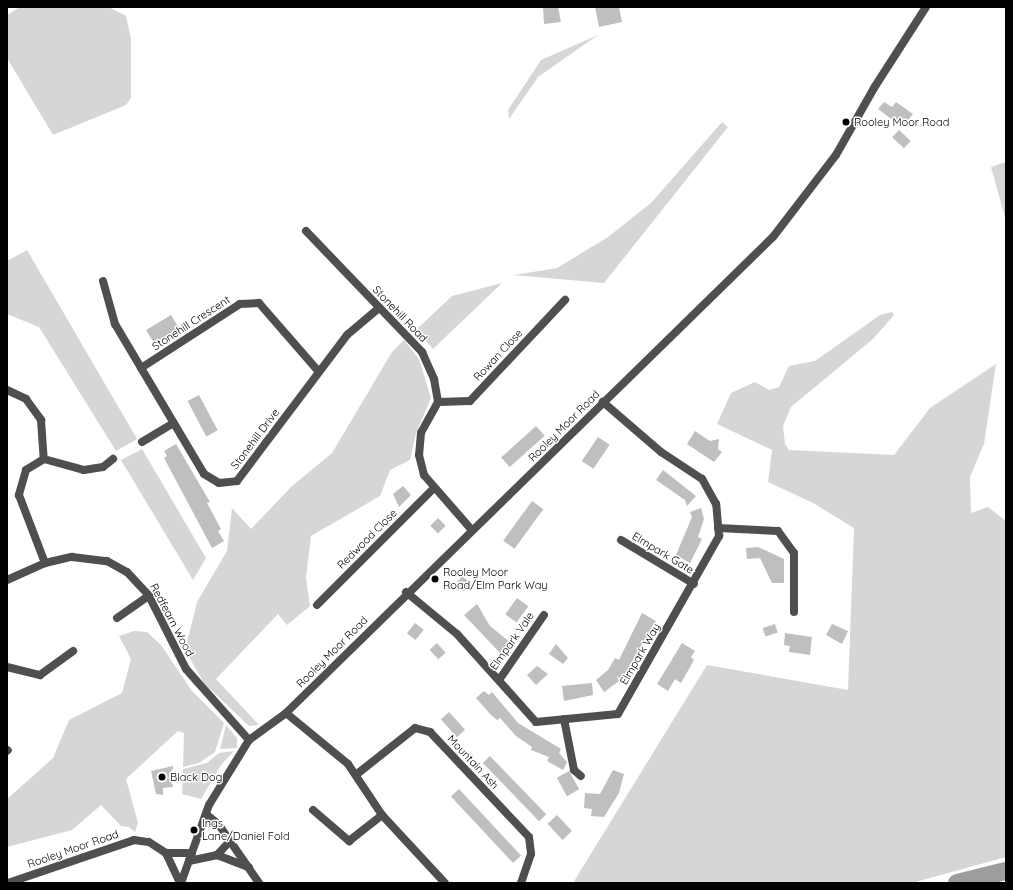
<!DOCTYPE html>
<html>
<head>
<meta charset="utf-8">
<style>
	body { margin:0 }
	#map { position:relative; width:1013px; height:890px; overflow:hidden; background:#fff; font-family:Quicksand,sans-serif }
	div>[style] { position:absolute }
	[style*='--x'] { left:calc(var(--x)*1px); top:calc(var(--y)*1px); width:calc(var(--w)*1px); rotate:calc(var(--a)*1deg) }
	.green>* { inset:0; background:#d6d6d6 }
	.river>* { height:18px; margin:-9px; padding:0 9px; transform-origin:9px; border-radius:9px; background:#9d9d9d }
	.building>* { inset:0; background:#bfbfbf; transform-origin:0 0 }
	.street>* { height:8px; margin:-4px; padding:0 4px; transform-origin:4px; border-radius:4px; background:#4f4f4f }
	.dots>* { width:11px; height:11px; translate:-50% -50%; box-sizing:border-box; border:2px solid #fff; border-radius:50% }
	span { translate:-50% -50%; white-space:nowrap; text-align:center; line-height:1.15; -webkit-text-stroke:3px #fff; paint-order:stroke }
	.poi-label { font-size:11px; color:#000 }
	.left { translate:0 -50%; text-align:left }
	.street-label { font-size:11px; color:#000 }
	.frame { position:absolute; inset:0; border:8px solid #000; pointer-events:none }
</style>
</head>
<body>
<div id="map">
	<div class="green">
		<div style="clip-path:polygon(20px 7px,109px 7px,126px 16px,131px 39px,131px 98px,126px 105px,53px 135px,7px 58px,7px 15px)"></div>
		<div style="clip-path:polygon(598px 35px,538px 77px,509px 119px,508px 110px,541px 60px)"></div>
		<div style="clip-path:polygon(722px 122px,728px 127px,604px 283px,514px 275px,557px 268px,608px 237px,651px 203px)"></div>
		<div style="clip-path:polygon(1006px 162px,1006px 221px,991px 167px)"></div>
		<div style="clip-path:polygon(27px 250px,137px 439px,116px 451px,39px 327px,7px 314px,7px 261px)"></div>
		<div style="clip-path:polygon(502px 283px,433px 349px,416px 330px,452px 296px)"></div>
		<div style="clip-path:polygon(892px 312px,894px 315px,873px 339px,791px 407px,783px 426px,785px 444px,789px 450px,894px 455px,930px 408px,996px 364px,984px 444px,970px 477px,971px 513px,988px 507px,1006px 521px,1006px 857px,912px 883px,573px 883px,707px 665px,848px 690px,854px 528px,813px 503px,768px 482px,772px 450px,717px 424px,731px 393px,755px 382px,769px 390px,779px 387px,789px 366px,815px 361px,880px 315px)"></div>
		<div style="clip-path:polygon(404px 340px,419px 359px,431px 398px,416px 433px,410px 460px,390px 470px,380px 496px,311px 536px,306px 578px,310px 606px,287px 625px,278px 614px,216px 679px,259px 725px,249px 726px,204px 683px,185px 650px,197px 602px,227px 551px,232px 508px,251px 529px,292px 486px,332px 453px,392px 352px)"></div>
		<div style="clip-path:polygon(142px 449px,206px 558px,193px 580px,121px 460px)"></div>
		<div style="clip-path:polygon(134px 631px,147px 632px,161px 645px,192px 691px,224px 723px,215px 752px,199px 763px,183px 767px,184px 733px,178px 731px,126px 779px,138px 823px,135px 832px,129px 827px,121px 826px,101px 805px,72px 830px,7px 847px,7px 799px,53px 758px,69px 720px,122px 693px,131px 659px,119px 636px)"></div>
		<div style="clip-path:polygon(226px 725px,237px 738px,237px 748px,220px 749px)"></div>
		<div style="clip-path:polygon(234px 751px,221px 765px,201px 799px,182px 794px,183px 769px,207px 763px,219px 753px)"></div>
	</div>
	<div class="river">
		<div style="--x:957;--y:883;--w:50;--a:-13.8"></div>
	</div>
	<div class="building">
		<div style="clip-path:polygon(543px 7px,558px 7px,561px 22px,544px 24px)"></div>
		<div style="clip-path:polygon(595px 7px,619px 7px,622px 22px,599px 27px)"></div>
		<div style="clip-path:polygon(884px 102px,892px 107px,896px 102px,913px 114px,902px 127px,878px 109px)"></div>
		<div style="left:899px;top:130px;width:16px;height:10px;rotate:43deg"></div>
		<div style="left:171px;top:315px;width:17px;height:29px;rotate:59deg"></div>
		<div style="left:199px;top:395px;width:40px;height:13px;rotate:62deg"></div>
		<div style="left:536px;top:426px;width:13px;height:47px;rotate:48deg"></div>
		<div style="clip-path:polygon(695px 431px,710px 441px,719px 439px,718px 449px,722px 452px,714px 462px,687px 444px)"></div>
		<div style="left:598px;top:437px;width:14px;height:29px;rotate:34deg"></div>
		<div style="clip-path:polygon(176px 444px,210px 502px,207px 503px,221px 529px,218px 531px,224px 541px,212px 548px,164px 458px,167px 456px,164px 451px)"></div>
		<div style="clip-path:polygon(663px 470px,696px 496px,687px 506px,685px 500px,656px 480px)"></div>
		<div style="clip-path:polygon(403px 486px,411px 495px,399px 507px,393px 494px)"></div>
		<div style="left:532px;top:501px;width:14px;height:49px;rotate:36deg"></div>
		<div style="clip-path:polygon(701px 508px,704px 519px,698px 537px,702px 539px,690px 563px,676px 555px,692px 517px,690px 512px)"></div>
		<div style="left:438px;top:518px;width:11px;height:11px;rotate:45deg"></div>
		<div style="clip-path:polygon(758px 547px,784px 559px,784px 583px,772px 583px,760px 558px,747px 559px,746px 548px)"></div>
		<div style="left:462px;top:576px;width:11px;height:11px;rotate:38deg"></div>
		<div style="left:517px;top:598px;width:14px;height:20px;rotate:36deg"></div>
		<div style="clip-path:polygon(477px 604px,490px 626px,512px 644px,501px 654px,464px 615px)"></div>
		<div style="clip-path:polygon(642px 613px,656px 621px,622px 679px,604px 692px,596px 680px,608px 670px,615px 658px,619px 660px)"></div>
		<div style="left:415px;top:623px;width:11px;height:13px;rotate:38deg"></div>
		<div style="left:775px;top:624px;width:9px;height:13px;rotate:72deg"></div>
		<div style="clip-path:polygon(832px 624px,848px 631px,842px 644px,826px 635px)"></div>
		<div style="clip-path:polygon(785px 633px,812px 637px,810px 655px,789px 652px,790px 646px,784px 645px)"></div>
		<div style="left:437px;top:643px;width:13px;height:10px;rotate:48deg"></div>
		<div style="clip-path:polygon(682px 643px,695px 651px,691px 657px,694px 660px,681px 683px,675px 679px,668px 691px,657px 684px)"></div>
		<div style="clip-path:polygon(556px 644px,568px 658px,563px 664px,549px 654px)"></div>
		<div style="clip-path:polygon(537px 666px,548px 674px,536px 685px,527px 675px)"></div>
		<div style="clip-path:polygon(592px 683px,593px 695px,564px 701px,562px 686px)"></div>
		<div style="clip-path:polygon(484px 691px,489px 695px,492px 692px,518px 723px,561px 749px,559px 753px,567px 762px,563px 770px,547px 761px,549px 757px,531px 750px,532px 747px,516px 736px,500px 718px,497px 720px,491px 715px,476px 698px)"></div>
		<div style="left:449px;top:712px;width:24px;height:11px;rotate:48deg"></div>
		<div style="left:490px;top:756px;width:81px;height:10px;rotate:46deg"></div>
		<div style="clip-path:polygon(173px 766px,173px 787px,163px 788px,163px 795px,156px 794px,151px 771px)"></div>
		<div style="clip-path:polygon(613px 770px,624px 774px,619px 793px,604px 817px,591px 816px,592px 809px,584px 808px,585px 793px,600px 794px)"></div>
		<div style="left:569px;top:771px;width:21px;height:14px;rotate:61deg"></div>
		<div style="left:459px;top:789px;width:91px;height:11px;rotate:47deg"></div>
		<div style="left:557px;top:815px;width:22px;height:13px;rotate:47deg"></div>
	</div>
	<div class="street">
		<div style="--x:306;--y:231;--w:168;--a:46.2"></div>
		<div style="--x:422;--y:352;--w:30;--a:66"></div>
		<div style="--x:434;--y:379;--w:23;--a:80"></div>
		<div style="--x:438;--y:402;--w:35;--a:119"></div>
		<div style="--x:421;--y:433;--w:22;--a:95"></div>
		<div style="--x:419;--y:455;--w:21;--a:76"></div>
		<div style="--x:424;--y:475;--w:72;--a:49"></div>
		<div style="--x:103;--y:281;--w:45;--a:74.4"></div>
		<div style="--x:115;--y:324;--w:174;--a:59.3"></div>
		<div style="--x:204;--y:474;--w:17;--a:31"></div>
		<div style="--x:219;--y:483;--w:18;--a:-6"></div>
		<div style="--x:237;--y:481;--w:183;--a:-53"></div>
		<div style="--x:347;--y:335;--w:42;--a:-40.2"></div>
		<div style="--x:141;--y:368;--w:118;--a:-32.9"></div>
		<div style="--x:240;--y:304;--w:19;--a:-3"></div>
		<div style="--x:259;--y:303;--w:91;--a:49"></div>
		<div style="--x:7;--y:390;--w:21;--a:25"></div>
		<div style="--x:26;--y:399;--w:26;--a:54"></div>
		<div style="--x:41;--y:420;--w:39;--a:86"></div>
		<div style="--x:44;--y:459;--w:21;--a:149"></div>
		<div style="--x:26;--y:470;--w:26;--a:106"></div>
		<div style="--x:19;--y:495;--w:73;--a:69.1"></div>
		<div style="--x:438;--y:402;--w:32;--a:-2"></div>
		<div style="--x:470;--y:401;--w:139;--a:-46.8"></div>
		<div style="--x:142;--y:442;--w:37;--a:-31"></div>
		<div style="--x:44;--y:459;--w:41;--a:15.4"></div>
		<div style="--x:84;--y:470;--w:19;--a:-9"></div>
		<div style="--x:103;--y:467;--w:13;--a:-39"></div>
		<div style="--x:718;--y:528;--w:60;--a:2.9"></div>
		<div style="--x:778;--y:531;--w:27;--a:54"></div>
		<div style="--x:794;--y:553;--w:59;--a:90"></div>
		<div style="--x:621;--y:540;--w:85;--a:31.1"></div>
		<div style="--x:7;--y:580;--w:42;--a:-24.1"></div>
		<div style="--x:45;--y:563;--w:28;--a:-13"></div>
		<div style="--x:72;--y:557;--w:35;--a:7"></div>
		<div style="--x:107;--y:561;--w:23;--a:29"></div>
		<div style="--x:127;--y:572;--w:33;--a:47"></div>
		<div style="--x:149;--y:596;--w:82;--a:63.1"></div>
		<div style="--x:186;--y:669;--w:95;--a:48.4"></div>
		<div style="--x:406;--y:592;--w:66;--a:39.5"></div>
		<div style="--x:457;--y:634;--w:118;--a:48.1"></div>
		<div style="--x:536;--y:722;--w:82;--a:-5.6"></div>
		<div style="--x:618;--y:714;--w:205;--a:-60.4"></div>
		<div style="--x:719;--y:536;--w:32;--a:-95"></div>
		<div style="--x:716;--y:504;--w:29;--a:-119"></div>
		<div style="--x:702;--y:479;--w:49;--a:-146.6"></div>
		<div style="--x:661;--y:452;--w:77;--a:-139.2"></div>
		<div style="--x:317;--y:605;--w:164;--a:-45"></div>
		<div style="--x:117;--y:618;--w:39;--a:-35"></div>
		<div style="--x:7;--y:667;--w:34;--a:14"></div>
		<div style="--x:40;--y:675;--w:41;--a:-36"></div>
		<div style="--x:499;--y:680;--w:79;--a:-55.3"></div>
		<div style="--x:286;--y:713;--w:80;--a:39.4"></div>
		<div style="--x:348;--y:764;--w:61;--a:56.3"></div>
		<div style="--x:382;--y:815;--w:93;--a:47.2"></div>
		<div style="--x:564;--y:719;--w:52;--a:78.9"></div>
		<div style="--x:574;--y:770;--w:9;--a:41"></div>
		<div style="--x:7;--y:751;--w:1;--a:-45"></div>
		<div style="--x:357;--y:774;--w:74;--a:-38.4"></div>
		<div style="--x:415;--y:728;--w:16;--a:15"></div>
		<div style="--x:430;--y:732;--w:144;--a:46.7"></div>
		<div style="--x:529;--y:837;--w:17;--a:83"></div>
		<div style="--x:531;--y:854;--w:31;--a:109"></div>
		<div style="--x:313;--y:810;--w:48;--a:40.7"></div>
		<div style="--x:349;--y:841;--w:42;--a:-38.2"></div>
		<div style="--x:206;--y:814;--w:17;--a:40"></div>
		<div style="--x:219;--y:825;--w:70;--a:55.4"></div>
		<div style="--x:166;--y:853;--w:26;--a:0"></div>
		<div style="--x:217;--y:855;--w:34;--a:21"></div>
		<div style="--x:189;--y:861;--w:29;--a:-12"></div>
		<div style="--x:217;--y:855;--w:19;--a:-47"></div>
		<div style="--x:8;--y:883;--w:133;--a:-18.8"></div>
		<div style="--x:134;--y:840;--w:15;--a:8"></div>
		<div style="--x:149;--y:842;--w:20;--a:33"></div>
		<div style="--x:166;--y:853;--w:33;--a:65"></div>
		<div style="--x:181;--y:883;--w:83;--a:-70.3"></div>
		<div style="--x:209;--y:805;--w:76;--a:-58.4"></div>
		<div style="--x:249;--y:740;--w:46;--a:-36.1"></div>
		<div style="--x:286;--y:713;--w:681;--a:-44.35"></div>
		<div style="--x:773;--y:237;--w:103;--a:-52.5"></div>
		<div style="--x:836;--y:155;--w:77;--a:-60.4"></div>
		<div style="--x:874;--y:88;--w:96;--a:-57.3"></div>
	</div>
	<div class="dots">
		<div style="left:846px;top:122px;background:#000"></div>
		<div style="left:435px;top:579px;background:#000"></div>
		<div style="left:162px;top:777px;background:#000"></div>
		<div style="left:194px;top:830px;background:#000"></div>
	</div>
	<div class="poi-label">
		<span class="left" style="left:854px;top:122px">Rooley Moor Road</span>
		<span class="left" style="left:443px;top:579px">Rooley Moor<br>Road/Elm Park Way</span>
		<span class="left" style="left:170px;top:777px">Black Dog</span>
		<span class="left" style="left:202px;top:830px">Ings<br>Lane/Daniel Fold</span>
	</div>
	<div class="street-label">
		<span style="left:400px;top:314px;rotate:46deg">Stonehill Road</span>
		<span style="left:191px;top:323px;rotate:-33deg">Stonehill Crescent</span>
		<span style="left:498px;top:355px;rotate:-47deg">Rowan Close</span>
		<span style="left:564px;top:426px;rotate:-45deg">Rooley Moor Road</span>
		<span style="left:255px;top:439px;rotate:-53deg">Stonehill Drive</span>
		<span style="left:367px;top:539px;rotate:-45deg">Redwood Close</span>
		<span style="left:663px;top:553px;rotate:31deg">Elmpark Gate</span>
		<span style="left:172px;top:620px;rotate:62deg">Redfearn Wood</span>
		<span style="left:512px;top:641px;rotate:-55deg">Elmpark Vale</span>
		<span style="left:332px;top:652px;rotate:-45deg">Rooley Moor Road</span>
		<span style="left:640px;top:654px;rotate:-60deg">Elmpark Way</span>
		<span style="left:473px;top:762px;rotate:47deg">Mountain Ash</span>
		<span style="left:73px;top:849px;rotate:-19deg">Rooley Moor Road</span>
	</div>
	<div class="frame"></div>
</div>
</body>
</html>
